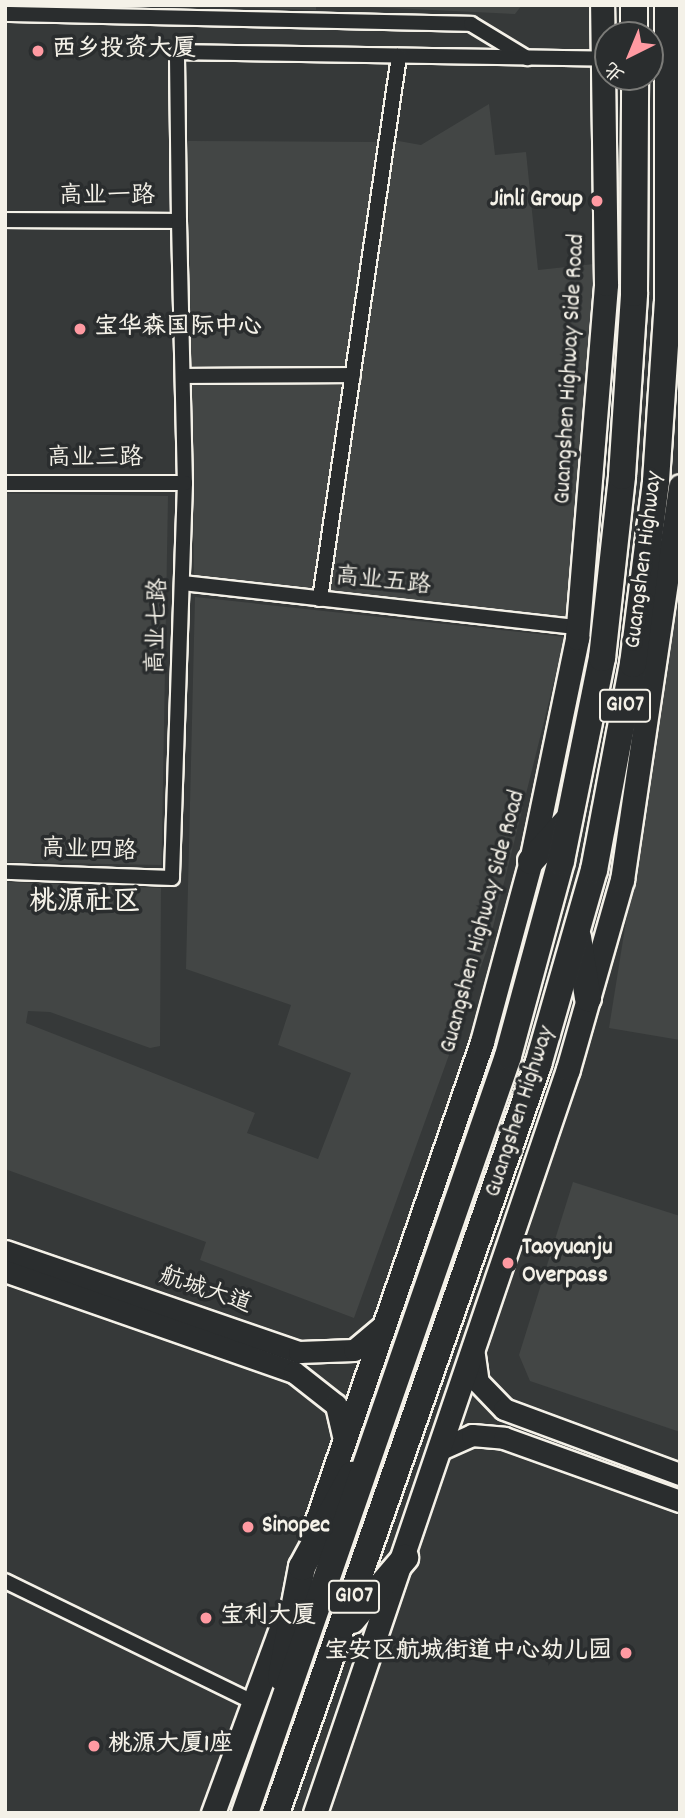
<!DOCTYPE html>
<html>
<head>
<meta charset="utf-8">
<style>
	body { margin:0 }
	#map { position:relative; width:685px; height:1818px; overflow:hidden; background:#363939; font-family:Dekko,"LXGW WenKai TC",sans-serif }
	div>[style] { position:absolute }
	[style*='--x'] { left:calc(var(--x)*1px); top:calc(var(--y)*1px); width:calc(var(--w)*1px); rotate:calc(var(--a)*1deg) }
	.built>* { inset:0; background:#434645; transform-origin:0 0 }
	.roads { filter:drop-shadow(2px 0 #f4f1e8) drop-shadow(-2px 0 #f4f1e8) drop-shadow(0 2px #f4f1e8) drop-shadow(0 -2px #f4f1e8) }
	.street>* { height:14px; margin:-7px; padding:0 7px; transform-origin:7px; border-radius:7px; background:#2a2d2e }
	.secondary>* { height:21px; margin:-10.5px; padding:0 10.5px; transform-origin:10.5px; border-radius:10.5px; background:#2a2d2e }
	.primary>* { height:23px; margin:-11.5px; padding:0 11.5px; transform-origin:11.5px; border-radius:11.5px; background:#2a2d2e }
	.highway>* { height:26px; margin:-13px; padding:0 13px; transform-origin:13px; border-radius:13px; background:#2a2d2e }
	.dots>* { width:19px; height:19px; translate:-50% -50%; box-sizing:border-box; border:4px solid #2a2d2e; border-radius:50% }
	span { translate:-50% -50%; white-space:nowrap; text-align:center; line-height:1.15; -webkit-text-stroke:7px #2a2d2e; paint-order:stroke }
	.shield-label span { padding:2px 5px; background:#2a2d2e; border:2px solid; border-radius:5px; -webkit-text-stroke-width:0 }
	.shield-label { font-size:23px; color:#f4f1e8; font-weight:700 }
	.poi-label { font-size:24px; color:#f4f1e8; font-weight:700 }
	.left { translate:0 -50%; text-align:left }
	.right { translate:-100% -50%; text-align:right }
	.street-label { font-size:24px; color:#f4f1e8 }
	.quarter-label { font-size:28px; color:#f4f1e8; font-weight:700 }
	.frame { position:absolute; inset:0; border:7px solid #f4f1e8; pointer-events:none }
	.north { position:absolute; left:594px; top:21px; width:70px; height:70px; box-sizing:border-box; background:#2a2d2e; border:2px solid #7b7b78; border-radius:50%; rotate:223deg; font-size:19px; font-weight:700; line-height:28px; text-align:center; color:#f4f1e8 }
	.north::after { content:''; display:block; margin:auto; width:24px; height:32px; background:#ff9aa2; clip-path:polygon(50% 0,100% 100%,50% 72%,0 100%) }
</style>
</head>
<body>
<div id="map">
	<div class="built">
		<div style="clip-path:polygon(161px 5px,316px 5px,316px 10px)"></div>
		<div style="clip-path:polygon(329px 5px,522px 5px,515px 14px)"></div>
		<div style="clip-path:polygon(489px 104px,495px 155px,526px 152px,538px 270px,594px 264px,570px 618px,329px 591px,393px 140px,421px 145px)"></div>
		<div style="clip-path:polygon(188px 141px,377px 142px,346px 367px,191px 367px)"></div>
		<div style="clip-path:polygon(343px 382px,313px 588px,194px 576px,191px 383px)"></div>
		<div style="left:168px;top:496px;width:369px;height:163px;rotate:91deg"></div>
		<div style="clip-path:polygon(680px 582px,680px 1040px,609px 1028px)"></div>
		<div style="clip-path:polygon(195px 597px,565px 637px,488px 947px,354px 1318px,200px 1260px,206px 1242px,5px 1169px,5px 882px,161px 888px,160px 1046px,150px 1048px,50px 1012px,28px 1011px,26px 1023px,255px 1113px,247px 1133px,318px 1159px,351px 1073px,278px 1045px,291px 1005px,186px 969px)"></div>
		<div style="clip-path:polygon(573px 1182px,680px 1216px,680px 1432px,530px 1381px,519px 1355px)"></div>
	</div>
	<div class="roads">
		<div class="street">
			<div style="--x:5;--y:14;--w:466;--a:1.2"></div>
			<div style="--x:471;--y:24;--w:66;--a:31.3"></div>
			<div style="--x:5;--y:220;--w:174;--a:0.3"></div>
			<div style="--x:179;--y:221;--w:262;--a:88.7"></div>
			<div style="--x:185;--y:483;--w:395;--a:91.9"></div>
			<div style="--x:172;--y:878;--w:167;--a:-177.9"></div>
			<div style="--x:179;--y:221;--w:169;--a:-90.7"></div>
			<div style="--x:177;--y:52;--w:428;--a:0.9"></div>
			<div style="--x:183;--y:376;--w:170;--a:-0.3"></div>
			<div style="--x:5;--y:483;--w:180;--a:0"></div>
			<div style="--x:183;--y:583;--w:397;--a:6.4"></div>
			<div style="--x:320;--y:599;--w:549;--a:-81.72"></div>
			<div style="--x:5;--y:1581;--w:278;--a:26"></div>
		</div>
		<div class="secondary">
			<div style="--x:5;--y:1251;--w:311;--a:19"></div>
			<div style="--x:299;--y:1352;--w:55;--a:-2.1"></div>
			<div style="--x:354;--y:1350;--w:38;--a:-40"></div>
			<div style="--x:5;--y:1271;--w:306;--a:19.3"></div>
			<div style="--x:294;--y:1372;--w:53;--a:38.2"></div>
			<div style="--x:336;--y:1405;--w:36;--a:77"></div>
			<div style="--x:473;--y:1348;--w:34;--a:82"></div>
			<div style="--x:478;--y:1382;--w:37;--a:46"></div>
			<div style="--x:504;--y:1409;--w:188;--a:20.3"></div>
			<div style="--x:443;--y:1448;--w:32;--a:-24"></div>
			<div style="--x:472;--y:1435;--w:32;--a:5"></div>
			<div style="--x:504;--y:1438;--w:187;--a:19.7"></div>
		</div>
		<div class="primary">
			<div style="--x:315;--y:1526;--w:512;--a:-70.96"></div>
			<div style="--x:482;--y:1042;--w:188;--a:-74.9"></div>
			<div style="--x:531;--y:861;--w:228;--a:-78.3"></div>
			<div style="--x:577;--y:638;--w:355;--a:-85.3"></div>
			<div style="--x:606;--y:284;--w:279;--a:-90.8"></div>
			<div style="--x:213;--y:1813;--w:200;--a:-69.8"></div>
			<div style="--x:315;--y:1813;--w:786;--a:-71.22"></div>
			<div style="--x:568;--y:1069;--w:197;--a:-74.1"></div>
			<div style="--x:622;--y:880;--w:398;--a:-81.6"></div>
		</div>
		<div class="highway">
			<div style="--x:634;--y:5;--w:30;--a:90"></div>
			<div style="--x:531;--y:861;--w:55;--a:-47.9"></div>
			<div style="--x:578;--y:937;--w:62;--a:80.7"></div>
			<div style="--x:352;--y:1620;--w:82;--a:-49.5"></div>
			<div style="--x:281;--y:1677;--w:112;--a:-79.2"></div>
			<div style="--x:302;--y:1567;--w:105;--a:-61.5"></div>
			<div style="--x:245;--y:1813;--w:801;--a:-70.84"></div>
			<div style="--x:508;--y:1056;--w:202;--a:-74.8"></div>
			<div style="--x:561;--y:861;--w:207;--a:-78.6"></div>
			<div style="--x:602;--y:658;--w:183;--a:-83.7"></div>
			<div style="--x:622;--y:476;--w:183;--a:-86.2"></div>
			<div style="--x:634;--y:293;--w:216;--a:-89.7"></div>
			<div style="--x:276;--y:1813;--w:793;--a:-70.7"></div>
			<div style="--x:538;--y:1065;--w:203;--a:-74"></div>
			<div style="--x:594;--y:870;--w:210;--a:-79.3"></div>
			<div style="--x:633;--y:664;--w:184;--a:-82.8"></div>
			<div style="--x:656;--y:481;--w:179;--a:-86.2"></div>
			<div style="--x:668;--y:302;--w:297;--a:-90"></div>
		</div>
	</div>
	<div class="dots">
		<div style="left:38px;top:51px;background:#ff9aa2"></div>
		<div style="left:597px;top:201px;background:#ff9aa2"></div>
		<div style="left:80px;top:329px;background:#ff9aa2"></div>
		<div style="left:508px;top:1263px;background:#ff9aa2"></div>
		<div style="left:248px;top:1527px;background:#ff9aa2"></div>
		<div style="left:206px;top:1618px;background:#ff9aa2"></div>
		<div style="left:626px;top:1653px;background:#ff9aa2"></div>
		<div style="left:94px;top:1746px;background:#ff9aa2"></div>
	</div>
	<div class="shield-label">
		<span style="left:625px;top:706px">G107</span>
		<span style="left:354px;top:1597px">G107</span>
	</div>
	<div class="poi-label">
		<span class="left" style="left:52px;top:51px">西乡投资大厦</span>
		<span class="right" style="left:583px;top:201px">Jinli Group</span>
		<span class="left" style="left:94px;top:329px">宝华森国际中心</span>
		<span class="left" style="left:522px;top:1263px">Taoyuanju<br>Overpass</span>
		<span class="left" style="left:262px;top:1527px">Sinopec</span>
		<span class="left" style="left:220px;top:1618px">宝利大厦</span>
		<span class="right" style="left:612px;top:1653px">宝安区航城街道中心幼儿园</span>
		<span class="left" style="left:108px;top:1746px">桃源大厦1座</span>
	</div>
	<div class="street-label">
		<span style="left:107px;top:198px">高业一路</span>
		<span style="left:571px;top:369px;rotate:-87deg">Guangshen Highway Side Road</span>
		<span style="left:95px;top:460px">高业三路</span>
		<span style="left:645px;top:560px;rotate:-83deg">Guangshen Highway</span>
		<span style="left:383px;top:583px;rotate:6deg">高业五路</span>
		<span style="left:159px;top:626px;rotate:-88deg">高业七路</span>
		<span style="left:89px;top:852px;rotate:2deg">高业四路</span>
		<span style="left:484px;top:922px;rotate:-75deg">Guangshen Highway Side Road</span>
		<span style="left:521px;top:1112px;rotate:-72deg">Guangshen Highway</span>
		<span style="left:205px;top:1292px;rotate:19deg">航城大道</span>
	</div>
	<div class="quarter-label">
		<span style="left:85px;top:904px">桃源社区</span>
	</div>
	<div class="frame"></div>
	<div class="north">北</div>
</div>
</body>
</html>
